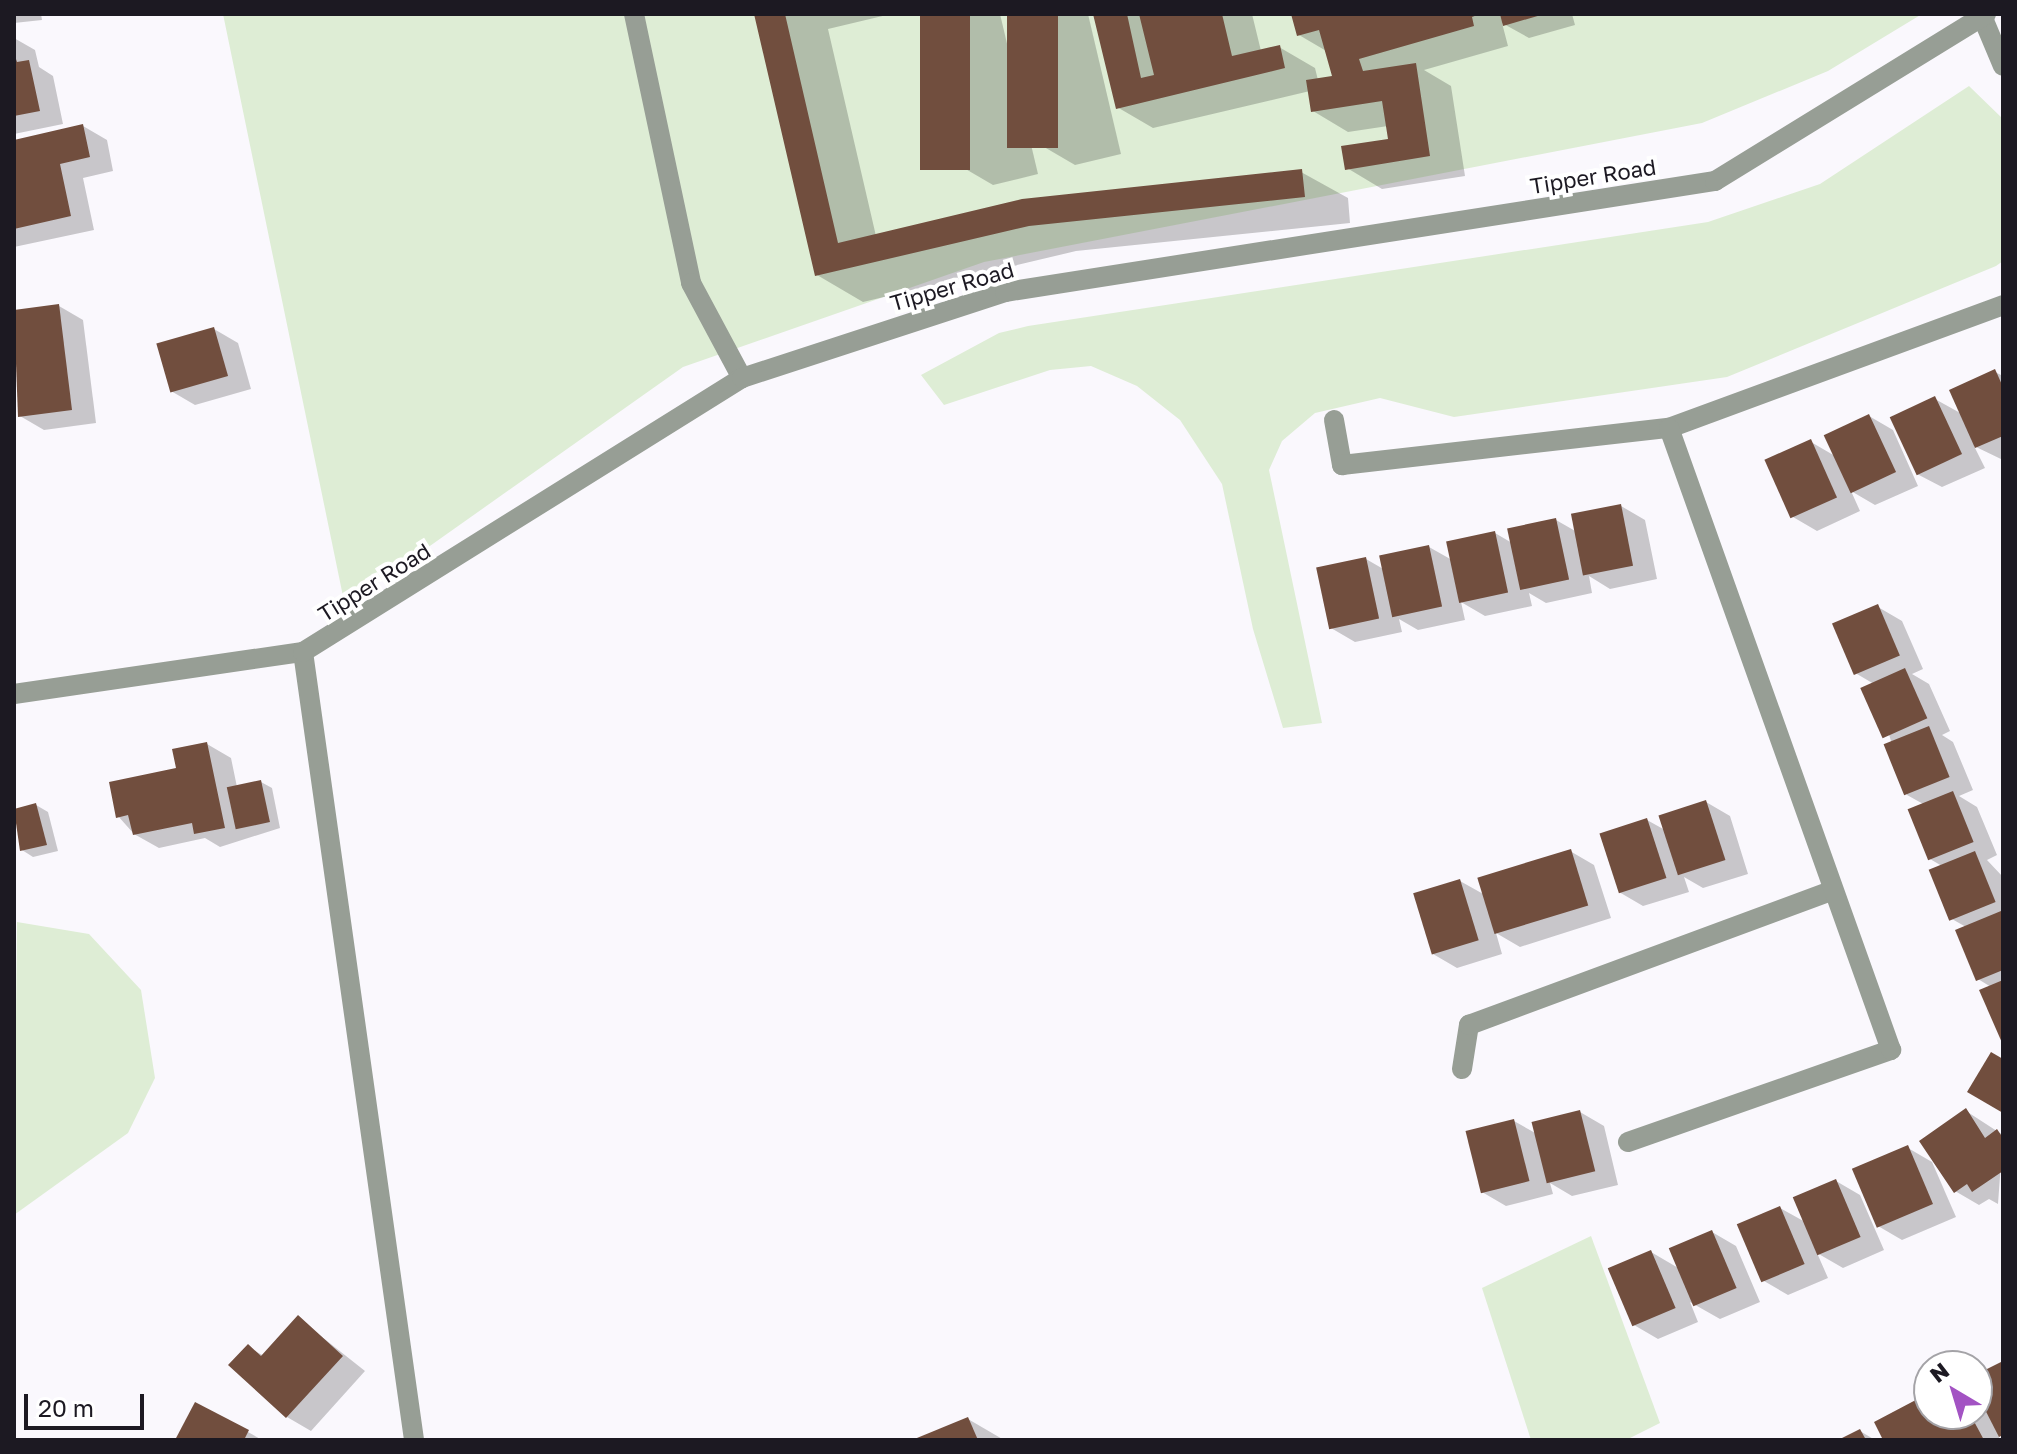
<!DOCTYPE html>
<html>
<head>
<meta charset="utf-8">
<style>
	body { margin:0 }
	#map { position:relative; width:2017px; height:1454px; overflow:hidden; background:#faf8fd; font-family:"Golos Text",sans-serif }
	div>[style] { position:absolute }
	[style*='--x'] { left:calc(var(--x)*1px); top:calc(var(--y)*1px); width:calc(var(--w)*1px); rotate:calc(var(--a)*1deg) }
	.green>* { inset:0; background:#deedd5 }
	.shadow>* { inset:0; background:#0003 }
	.building>* { inset:0; background:#714e3e; transform-origin:0 0 }
	.minor>* { height:20px; margin:-10px; padding:0 10px; transform-origin:10px; border-radius:10px; background:#979e95 }
	span { translate:-50% -50%; white-space:nowrap; text-align:center; line-height:1.15; -webkit-text-stroke:8px #fff; paint-order:stroke }
	.street-label { font-size:22px; color:#1c1922 }
	.frame { position:absolute; inset:0; border:16px solid #1c1922; pointer-events:none }
	.north { position:absolute; left:1913px; top:1350px; width:80px; height:80px; box-sizing:border-box; background:#fff; border:2px solid #a4a3a7; border-radius:50%; rotate:322deg; font-size:22px; font-weight:700; line-height:32px; text-align:center; color:#1c1922 }
	.north::after { content:''; display:block; margin:auto; width:28px; height:36px; background:#a353c3; clip-path:polygon(50% 0,100% 100%,50% 72%,0 100%) }
	.scale { position:absolute; left:24px; top:1394px; width:120px; height:36px; box-sizing:border-box; border:4px solid #1c1922; border-top:0; padding-left:10px; font-size:24px; line-height:28px; white-space:nowrap; color:#1c1922; -webkit-text-stroke:6px #fff; paint-order:stroke }
</style>
</head>
<body>
<div id="map">
	<div class="green">
		<div style="clip-path:polygon(223px 14px,1922px 14px,1828px 71px,1702px 123px,984px 262px,683px 367px,345px 606px)"></div>
		<div style="clip-path:polygon(1969px 86px,2003px 119px,2003px 261px,1996px 266px,1727px 377px,1454px 417px,1380px 398px,1315px 413px,1282px 441px,1269px 470px,1322px 723px,1283px 728px,1253px 629px,1222px 484px,1180px 420px,1137px 386px,1091px 366px,1050px 370px,944px 405px,921px 375px,999px 333px,1028px 326px,1708px 222px,1820px 184px)"></div>
		<div style="clip-path:polygon(17px 922px,89px 934px,141px 990px,155px 1078px,128px 1133px,14px 1215px)"></div>
		<div style="clip-path:polygon(1591px 1236px,1660px 1423px,1626px 1440px,1531px 1440px,1482px 1288px)"></div>
	</div>
	<div class="shadow">
		<div style="clip-path:polygon(14px 14px,41px 14px,42px 20px,14px 23px)"></div>
		<div style="clip-path:polygon(756px 14px,891px 14px,828px 29px,876px 236px,1301px 172px,1348px 198px,1350px 223px,1076px 251px,863px 302px,817px 275px)"></div>
		<div style="clip-path:polygon(922px 14px,1000px 14px,1038px 174px,993px 185px,957px 164px)"></div>
		<div style="clip-path:polygon(1009px 14px,1088px 14px,1121px 154px,1075px 165px,1039px 144px)"></div>
		<div style="clip-path:polygon(1095px 14px,1252px 14px,1261px 51px,1279px 47px,1315px 68px,1318px 80px,1335px 77px,1328px 52px,1299px 35px,1293px 14px,1572px 14px,1575px 25px,1529px 38px,1502px 23px,1508px 46px,1424px 70px,1451px 86px,1465px 176px,1382px 189px,1347px 168px,1390px 141px,1388px 126px,1348px 132px,1313px 111px,1310px 91px,1153px 128px,1117px 107px)"></div>
		<div style="clip-path:polygon(14px 38px,35px 50px,39px 67px,53px 76px,63px 124px,14px 134px)"></div>
		<div style="clip-path:polygon(83px 126px,107px 140px,113px 171px,83px 178px,94px 230px,14px 247px,14px 142px)"></div>
		<div style="clip-path:polygon(59px 306px,83px 320px,96px 423px,44px 430px,20px 416px,14px 312px)"></div>
		<div style="clip-path:polygon(214px 329px,238px 343px,251px 389px,195px 405px,171px 391px)"></div>
		<div style="clip-path:polygon(1995px 372px,2003px 376px,2003px 460px,1974px 446px,1985px 468px,1942px 487px,1917px 474px,1935px 399px,1962px 414px)"></div>
		<div style="clip-path:polygon(1869px 416px,1893px 430px,1918px 486px,1875px 505px,1851px 491px,1860px 511px,1817px 531px,1793px 517px,1811px 442px,1835px 456px)"></div>
		<div style="clip-path:polygon(1621px 506px,1645px 520px,1657px 579px,1610px 589px,1589px 576px,1592px 593px,1546px 603px,1529px 593px,1532px 606px,1485px 616px,1461px 602px,1465px 620px,1418px 630px,1399px 619px,1402px 632px,1355px 642px,1331px 628px,1366px 559px,1385px 570px,1429px 547px,1452px 560px,1495px 533px,1512px 543px,1556px 520px,1577px 532px)"></div>
		<div style="clip-path:polygon(1878px 607px,1902px 621px,1923px 669px,1912px 674px,1929px 684px,1950px 731px,1942px 735px,1953px 742px,1973px 790px,1959px 796px,1977px 807px,1997px 855px,1987px 860px,2003px 877px,2003px 1040px,1991px 987px,1978px 979px,1966px 927px,1952px 919px,1942px 866px,1930px 859px,1925px 805px,1907px 795px,1874px 684px,1857px 674px)"></div>
		<div style="clip-path:polygon(207px 744px,231px 758px,237px 787px,261px 782px,272px 788px,280px 828px,220px 847px,205px 838px,159px 848px,134px 834px,118px 816px)"></div>
		<div style="clip-path:polygon(1706px 802px,1730px 816px,1748px 874px,1703px 888px,1684px 877px,1689px 892px,1643px 906px,1619px 892px,1647px 820px,1665px 830px)"></div>
		<div style="clip-path:polygon(36px 805px,48px 812px,58px 851px,33px 857px,22px 850px,14px 811px)"></div>
		<div style="clip-path:polygon(1570px 851px,1594px 865px,1611px 918px,1520px 947px,1496px 933px,1502px 954px,1457px 968px,1433px 954px,1460px 881px,1485px 895px)"></div>
		<div style="clip-path:polygon(1966px 1111px,2003px 1135px,1998px 1204px,1989px 1199px,1979px 1205px,1955px 1191px)"></div>
		<div style="clip-path:polygon(1580px 1112px,1604px 1126px,1618px 1185px,1572px 1196px,1550px 1183px,1553px 1194px,1506px 1206px,1482px 1192px,1514px 1121px,1537px 1134px)"></div>
		<div style="clip-path:polygon(1908px 1148px,1932px 1162px,1956px 1217px,1902px 1240px,1878px 1226px)"></div>
		<div style="clip-path:polygon(1836px 1181px,1860px 1195px,1884px 1250px,1843px 1268px,1817px 1253px,1828px 1278px,1788px 1295px,1764px 1281px,1780px 1208px,1807px 1223px)"></div>
		<div style="clip-path:polygon(1712px 1232px,1736px 1246px,1760px 1302px,1720px 1319px,1690px 1302px,1698px 1322px,1658px 1339px,1634px 1325px,1651px 1252px,1680px 1269px)"></div>
		<div style="clip-path:polygon(298px 1318px,365px 1371px,311px 1431px,287px 1417px,248px 1347px,264px 1356px)"></div>
		<div style="clip-path:polygon(2003px 1363px,1999px 1440px,1886px 1440px,1929px 1396px,1929px 1414px,1977px 1414px,1977px 1377px)"></div>
		<div style="clip-path:polygon(968px 1419px,1004px 1440px,917px 1440px)"></div>
		<div style="clip-path:polygon(1860px 1431px,1875px 1440px,1843px 1440px)"></div>
		<div style="clip-path:polygon(248px 1432px,262px 1440px,177px 1440px)"></div>
	</div>
	<div class="building">
		<div style="clip-path:polygon(754px 14px,785px 14px,838px 243px,1022px 199px,1302px 169px,1305px 197px,1029px 226px,815px 276px)"></div>
		<div style="left:920px;top:14px;width:50px;height:156px"></div>
		<div style="left:1007px;top:14px;width:51px;height:134px"></div>
		<div style="clip-path:polygon(1093px 14px,1127px 14px,1141px 78px,1154px 75px,1139px 14px,1222px 14px,1232px 56px,1280px 45px,1285px 68px,1116px 109px)"></div>
		<div style="clip-path:polygon(1291px 14px,1480px 14px,1472px 17px,1474px 26px,1359px 59px,1363px 71px,1416px 63px,1430px 156px,1345px 170px,1341px 146px,1388px 139px,1382px 101px,1311px 112px,1306px 80px,1332px 76px,1319px 30px,1297px 36px)"></div>
		<div style="clip-path:polygon(1500px 14px,1541px 14px,1541px 15px,1503px 26px)"></div>
		<div style="clip-path:polygon(14px 53px,17px 62px,29px 60px,40px 111px,14px 116px)"></div>
		<div style="clip-path:polygon(83px 124px,90px 157px,60px 164px,71px 216px,14px 229px,14px 140px)"></div>
		<div style="clip-path:polygon(59px 304px,72px 410px,18px 417px,14px 310px)"></div>
		<div style="left:214px;top:327px;width:51px;height:60px;rotate:74deg"></div>
		<div style="clip-path:polygon(1995px 369px,2003px 387px,2003px 436px,1975px 448px,1949px 390px)"></div>
		<div style="left:1935px;top:396px;width:64px;height:50px;rotate:65deg"></div>
		<div style="left:1869px;top:414px;width:64px;height:50px;rotate:65deg"></div>
		<div style="left:1811px;top:439px;width:64px;height:51px;rotate:66deg"></div>
		<div style="left:1621px;top:504px;width:63px;height:51px;rotate:79deg"></div>
		<div style="left:1556px;top:518px;width:63px;height:50px;rotate:78deg"></div>
		<div style="left:1495px;top:531px;width:63px;height:50px;rotate:78deg"></div>
		<div style="left:1429px;top:545px;width:63px;height:51px;rotate:78deg"></div>
		<div style="left:1366px;top:557px;width:63px;height:51px;rotate:78deg"></div>
		<div style="left:1878px;top:604px;width:56px;height:50px;rotate:67deg"></div>
		<div style="left:1905px;top:668px;width:55px;height:49px;rotate:66deg"></div>
		<div style="left:1929px;top:726px;width:55px;height:49px;rotate:68deg"></div>
		<div style="clip-path:polygon(207px 742px,225px 828px,194px 834px,192px 823px,133px 835px,128px 815px,116px 818px,109px 782px,176px 768px,172px 749px)"></div>
		<div style="left:261px;top:780px;width:43px;height:35px;rotate:78deg"></div>
		<div style="left:1953px;top:791px;width:55px;height:49px;rotate:68deg"></div>
		<div style="left:1706px;top:800px;width:63px;height:50px;rotate:72deg"></div>
		<div style="clip-path:polygon(36px 803px,47px 845px,20px 851px,14px 809px)"></div>
		<div style="left:1647px;top:818px;width:63px;height:50px;rotate:72deg"></div>
		<div style="left:1571px;top:849px;width:59px;height:98px;rotate:73deg"></div>
		<div style="left:1975px;top:851px;width:55px;height:50px;rotate:68deg"></div>
		<div style="left:1460px;top:879px;width:64px;height:49px;rotate:73deg"></div>
		<div style="clip-path:polygon(2001px 911px,2003px 970px,1976px 981px,1955px 930px)"></div>
		<div style="clip-path:polygon(2003px 980px,2003px 1045px,1979px 990px)"></div>
		<div style="clip-path:polygon(1991px 1052px,2003px 1059px,2003px 1113px,1967px 1092px)"></div>
		<div style="clip-path:polygon(1966px 1108px,1985px 1138px,1997px 1129px,2003px 1138px,2003px 1171px,1972px 1192px,1967px 1184px,1954px 1193px,1919px 1141px)"></div>
		<div style="left:1580px;top:1110px;width:63px;height:50px;rotate:76deg"></div>
		<div style="left:1514px;top:1119px;width:64px;height:50px;rotate:76deg"></div>
		<div style="left:1908px;top:1145px;width:64px;height:61px;rotate:67deg"></div>
		<div style="left:1836px;top:1179px;width:63px;height:47px;rotate:67deg"></div>
		<div style="left:1780px;top:1206px;width:63px;height:47px;rotate:67deg"></div>
		<div style="left:1712px;top:1230px;width:63px;height:47px;rotate:67deg"></div>
		<div style="left:1651px;top:1250px;width:63px;height:47px;rotate:67deg"></div>
		<div style="clip-path:polygon(298px 1315px,343px 1356px,286px 1418px,228px 1365px,248px 1344px,261px 1356px)"></div>
		<div style="clip-path:polygon(2003px 1361px,2003px 1435px,1999px 1437px,1977px 1394px,1977px 1374px)"></div>
		<div style="clip-path:polygon(1929px 1393px,1929px 1414px,1970px 1414px,1984px 1440px,1883px 1440px,1874px 1422px)"></div>
		<div style="clip-path:polygon(195px 1402px,249px 1430px,244px 1440px,175px 1440px)"></div>
		<div style="clip-path:polygon(968px 1417px,978px 1440px,912px 1440px)"></div>
		<div style="clip-path:polygon(1860px 1429px,1866px 1440px,1838px 1440px)"></div>
	</div>
	<div class="minor">
		<div style="--x:634;--y:14;--w:275;--a:78"></div>
		<div style="--x:691;--y:283;--w:108;--a:61.8"></div>
		<div style="--x:1982;--y:16;--w:54;--a:67.2"></div>
		<div style="--x:1334;--y:420;--w:46;--a:79.9"></div>
		<div style="--x:1342;--y:465;--w:329;--a:-6.5"></div>
		<div style="--x:1669;--y:428;--w:356;--a:-20.2"></div>
		<div style="--x:303;--y:652;--w:796;--a:81.98"></div>
		<div style="--x:14;--y:694;--w:292;--a:-8.3"></div>
		<div style="--x:303;--y:652;--w:517;--a:-31.97"></div>
		<div style="--x:742;--y:378;--w:277;--a:-18.1"></div>
		<div style="--x:1005;--y:292;--w:719;--a:-8.89"></div>
		<div style="--x:1715;--y:181;--w:318;--a:-31.6"></div>
		<div style="--x:1462;--y:1069;--w:45;--a:-81"></div>
		<div style="--x:1469;--y:1025;--w:387;--a:-20.3"></div>
		<div style="--x:1628;--y:1142;--w:279;--a:-19.3"></div>
		<div style="--x:1891;--y:1050;--w:660;--a:-109.64"></div>
	</div>
	<div class="street-label">
		<span style="left:1593px;top:176px;rotate:-9deg">Tipper Road</span>
		<span style="left:952px;top:286px;rotate:-16deg">Tipper Road</span>
		<span style="left:374px;top:582px;rotate:-32deg">Tipper Road</span>
	</div>
	<div class="frame"></div>
	<div class="north">N</div>
	<div class="scale">20 m</div>
</div>
</body>
</html>
